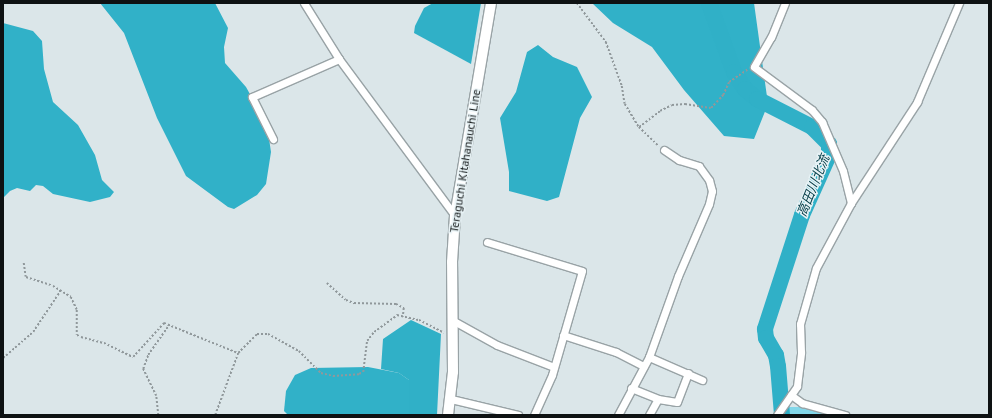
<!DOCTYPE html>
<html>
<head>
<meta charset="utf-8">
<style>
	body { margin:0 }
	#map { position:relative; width:992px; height:418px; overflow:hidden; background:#dbe6e9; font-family:"PT Sans","Noto Sans JP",sans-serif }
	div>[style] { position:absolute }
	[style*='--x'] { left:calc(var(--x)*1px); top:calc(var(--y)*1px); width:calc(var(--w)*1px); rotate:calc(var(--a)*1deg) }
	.green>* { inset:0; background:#83d7e9 }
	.forest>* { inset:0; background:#31b1c8 }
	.water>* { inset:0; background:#30b0c7 }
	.river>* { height:16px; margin:-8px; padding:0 8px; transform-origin:8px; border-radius:8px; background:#30b0c7 }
	.path>* { height:1.5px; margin-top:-0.75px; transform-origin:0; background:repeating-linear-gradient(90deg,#90989b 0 2px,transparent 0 4px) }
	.roads { filter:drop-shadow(1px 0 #99a3a6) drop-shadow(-1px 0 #99a3a6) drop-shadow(0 1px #99a3a6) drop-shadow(0 -1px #99a3a6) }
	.minor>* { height:7px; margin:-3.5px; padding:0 3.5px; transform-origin:3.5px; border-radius:3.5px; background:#fff }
	.secondary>* { height:10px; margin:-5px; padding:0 5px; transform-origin:5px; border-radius:5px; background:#fff }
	span { translate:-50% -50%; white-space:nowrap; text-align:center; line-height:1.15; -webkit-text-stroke:3px #e8f3f6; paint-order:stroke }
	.street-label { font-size:12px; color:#0e1213 }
	.water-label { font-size:13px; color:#003b45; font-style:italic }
	.frame { position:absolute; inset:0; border:4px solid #0e1213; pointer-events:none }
</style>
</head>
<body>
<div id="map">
	<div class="green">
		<div style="clip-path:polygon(785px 404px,788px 407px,803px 407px,836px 415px,780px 415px)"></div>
	</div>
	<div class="forest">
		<div style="clip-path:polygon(100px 3px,215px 3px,228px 28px,224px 47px,225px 63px,246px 87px,267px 125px,271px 152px,266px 184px,257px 195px,234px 209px,228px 207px,186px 176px,157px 118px,124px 33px)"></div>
		<div style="clip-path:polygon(592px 3px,754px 3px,768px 104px,754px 139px,724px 136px,684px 90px,652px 47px,613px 23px)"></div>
		<div style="clip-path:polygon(3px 23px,33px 31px,42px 41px,44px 69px,53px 102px,78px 125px,95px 155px,102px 180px,114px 192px,110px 197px,90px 202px,53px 194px,43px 186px,36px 185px,30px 191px,17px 188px,10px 191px,3px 198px)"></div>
		<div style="clip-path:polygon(368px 367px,399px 373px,409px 380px,409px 415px,288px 415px,284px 411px,286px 391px,295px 375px,311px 368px)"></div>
	</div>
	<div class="water">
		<div style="clip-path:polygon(433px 3px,481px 3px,471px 64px,414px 33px,415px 26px,424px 8px)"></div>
		<div style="clip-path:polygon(538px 45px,553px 57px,577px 67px,592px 97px,580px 118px,559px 197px,547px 201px,509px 191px,509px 172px,500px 118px,516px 92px,527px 52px)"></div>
		<div style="clip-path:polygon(411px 320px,441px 334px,437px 415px,409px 415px,409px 380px,399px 373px,381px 369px,383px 339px)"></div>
	</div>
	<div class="river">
		<div style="--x:709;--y:3;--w:73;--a:70.1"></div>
		<div style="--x:734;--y:72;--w:20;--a:57"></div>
		<div style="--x:745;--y:89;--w:16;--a:40"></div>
		<div style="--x:757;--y:99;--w:62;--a:27"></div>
		<div style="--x:812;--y:127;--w:24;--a:45"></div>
		<div style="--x:829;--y:144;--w:11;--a:90"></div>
		<div style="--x:829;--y:155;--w:66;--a:114.2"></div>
		<div style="--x:802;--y:215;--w:120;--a:108"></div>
		<div style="--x:765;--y:329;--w:9;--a:84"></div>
		<div style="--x:766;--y:338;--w:20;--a:60"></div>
		<div style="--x:776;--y:355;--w:11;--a:80"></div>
		<div style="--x:778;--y:366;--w:49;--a:85.3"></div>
	</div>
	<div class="path">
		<div style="--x:577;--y:3;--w:49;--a:53.4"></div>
		<div style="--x:606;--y:42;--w:47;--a:70"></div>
		<div style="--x:622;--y:86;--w:18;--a:81"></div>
		<div style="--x:625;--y:104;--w:27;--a:59"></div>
		<div style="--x:639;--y:127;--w:28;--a:44"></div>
		<div style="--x:639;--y:127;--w:26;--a:-37"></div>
		<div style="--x:660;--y:111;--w:13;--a:-27"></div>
		<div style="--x:672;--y:105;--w:13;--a:-4"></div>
		<div style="--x:685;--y:104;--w:26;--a:9"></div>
		<div style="--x:711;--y:108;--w:18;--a:-47"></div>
		<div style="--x:723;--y:95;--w:14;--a:-65"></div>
		<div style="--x:729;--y:82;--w:22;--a:-34"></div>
		<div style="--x:24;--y:263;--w:14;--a:82"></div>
		<div style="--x:26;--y:277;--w:28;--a:18"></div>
		<div style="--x:53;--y:286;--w:21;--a:31"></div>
		<div style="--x:71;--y:297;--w:14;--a:65"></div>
		<div style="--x:77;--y:310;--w:25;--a:90"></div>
		<div style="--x:77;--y:335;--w:4;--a:27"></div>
		<div style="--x:81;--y:337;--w:24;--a:15"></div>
		<div style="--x:104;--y:343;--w:32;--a:26"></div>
		<div style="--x:133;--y:357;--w:46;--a:-47.6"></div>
		<div style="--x:164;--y:323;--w:80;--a:22.1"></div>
		<div style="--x:327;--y:283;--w:25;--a:42"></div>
		<div style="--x:346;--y:300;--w:9;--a:21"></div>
		<div style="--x:354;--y:303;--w:42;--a:1.4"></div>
		<div style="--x:396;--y:304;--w:9;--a:27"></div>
		<div style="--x:404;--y:308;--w:9;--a:96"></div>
		<div style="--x:3;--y:358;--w:40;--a:-41"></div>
		<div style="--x:33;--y:332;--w:50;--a:-56.3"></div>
		<div style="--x:158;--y:415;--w:19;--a:-96"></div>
		<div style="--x:156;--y:396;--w:30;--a:-116"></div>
		<div style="--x:143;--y:369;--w:15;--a:-70"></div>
		<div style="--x:148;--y:355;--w:37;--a:-55"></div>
		<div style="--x:215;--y:415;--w:66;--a:-69.6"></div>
		<div style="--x:238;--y:353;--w:27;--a:-45"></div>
		<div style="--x:257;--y:334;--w:11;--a:0"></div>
		<div style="--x:268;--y:334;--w:35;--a:29"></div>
		<div style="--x:299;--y:351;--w:31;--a:45"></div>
		<div style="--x:321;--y:373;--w:12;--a:14"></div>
		<div style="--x:333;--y:376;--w:26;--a:-4"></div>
		<div style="--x:359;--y:374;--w:4;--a:-27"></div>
		<div style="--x:363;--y:372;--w:31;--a:-83"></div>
		<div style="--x:367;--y:341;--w:11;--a:-52"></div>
		<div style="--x:374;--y:332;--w:29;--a:-36"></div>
		<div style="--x:397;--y:315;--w:23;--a:13"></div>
		<div style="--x:419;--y:320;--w:28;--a:27"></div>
	</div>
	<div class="roads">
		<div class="minor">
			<div style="--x:304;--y:3;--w:66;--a:58"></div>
			<div style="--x:339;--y:59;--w:195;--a:53.5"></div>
			<div style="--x:785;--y:3;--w:37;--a:112"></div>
			<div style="--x:771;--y:37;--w:34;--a:120"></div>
			<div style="--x:754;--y:67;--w:72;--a:36.6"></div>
			<div style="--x:812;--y:110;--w:16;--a:50"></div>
			<div style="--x:822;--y:122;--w:53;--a:66.8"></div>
			<div style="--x:843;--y:171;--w:33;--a:76"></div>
			<div style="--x:273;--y:139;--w:47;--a:-116.6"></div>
			<div style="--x:252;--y:97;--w:95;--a:-23.6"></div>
			<div style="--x:487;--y:242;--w:99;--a:17"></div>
			<div style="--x:582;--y:271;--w:108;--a:106.1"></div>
			<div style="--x:552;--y:375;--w:44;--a:114.2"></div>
			<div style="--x:452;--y:320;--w:51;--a:29.1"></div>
			<div style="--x:497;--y:345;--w:61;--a:21.1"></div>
			<div style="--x:563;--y:335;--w:56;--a:17.8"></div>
			<div style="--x:616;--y:352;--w:31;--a:27"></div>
			<div style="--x:649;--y:357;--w:58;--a:23.5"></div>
			<div style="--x:631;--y:388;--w:29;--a:22"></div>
			<div style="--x:658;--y:399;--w:19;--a:9"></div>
			<div style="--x:677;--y:402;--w:31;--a:-69"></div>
			<div style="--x:791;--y:395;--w:14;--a:36"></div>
			<div style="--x:802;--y:403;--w:45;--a:15.6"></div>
			<div style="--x:451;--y:399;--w:69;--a:13.4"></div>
			<div style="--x:618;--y:415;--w:66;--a:-61.9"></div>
			<div style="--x:649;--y:357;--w:86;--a:-70.3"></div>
			<div style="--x:678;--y:276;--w:78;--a:-66.7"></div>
			<div style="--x:709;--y:204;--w:13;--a:-77"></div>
			<div style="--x:712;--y:191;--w:11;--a:-105"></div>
			<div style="--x:709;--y:180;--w:17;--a:-126"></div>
			<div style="--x:699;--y:166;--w:21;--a:-163"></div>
			<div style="--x:679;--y:160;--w:18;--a:-146"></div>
			<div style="--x:649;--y:415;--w:18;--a:-61"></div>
			<div style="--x:777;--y:415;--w:35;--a:-55"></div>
			<div style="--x:797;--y:386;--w:34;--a:-83"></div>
			<div style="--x:801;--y:352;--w:28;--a:-92"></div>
			<div style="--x:800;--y:324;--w:58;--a:-74.1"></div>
			<div style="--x:816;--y:268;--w:74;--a:-61.7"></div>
			<div style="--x:851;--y:203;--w:121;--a:-56.8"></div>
			<div style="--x:917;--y:102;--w:108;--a:-67"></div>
		</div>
		<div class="secondary">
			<div style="--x:448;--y:415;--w:43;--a:-83.4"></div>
			<div style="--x:453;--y:372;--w:110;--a:-90.5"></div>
			<div style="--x:452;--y:262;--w:46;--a:-86.3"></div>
			<div style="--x:455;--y:216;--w:216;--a:-80.4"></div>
		</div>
	</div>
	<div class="street-label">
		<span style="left:465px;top:161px;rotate:-81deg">Teraguchi Kitahanauchi Line</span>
	</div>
	<div class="water-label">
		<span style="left:814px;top:186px;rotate:-68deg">高田川北流</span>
	</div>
	<div class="frame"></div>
</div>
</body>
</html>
